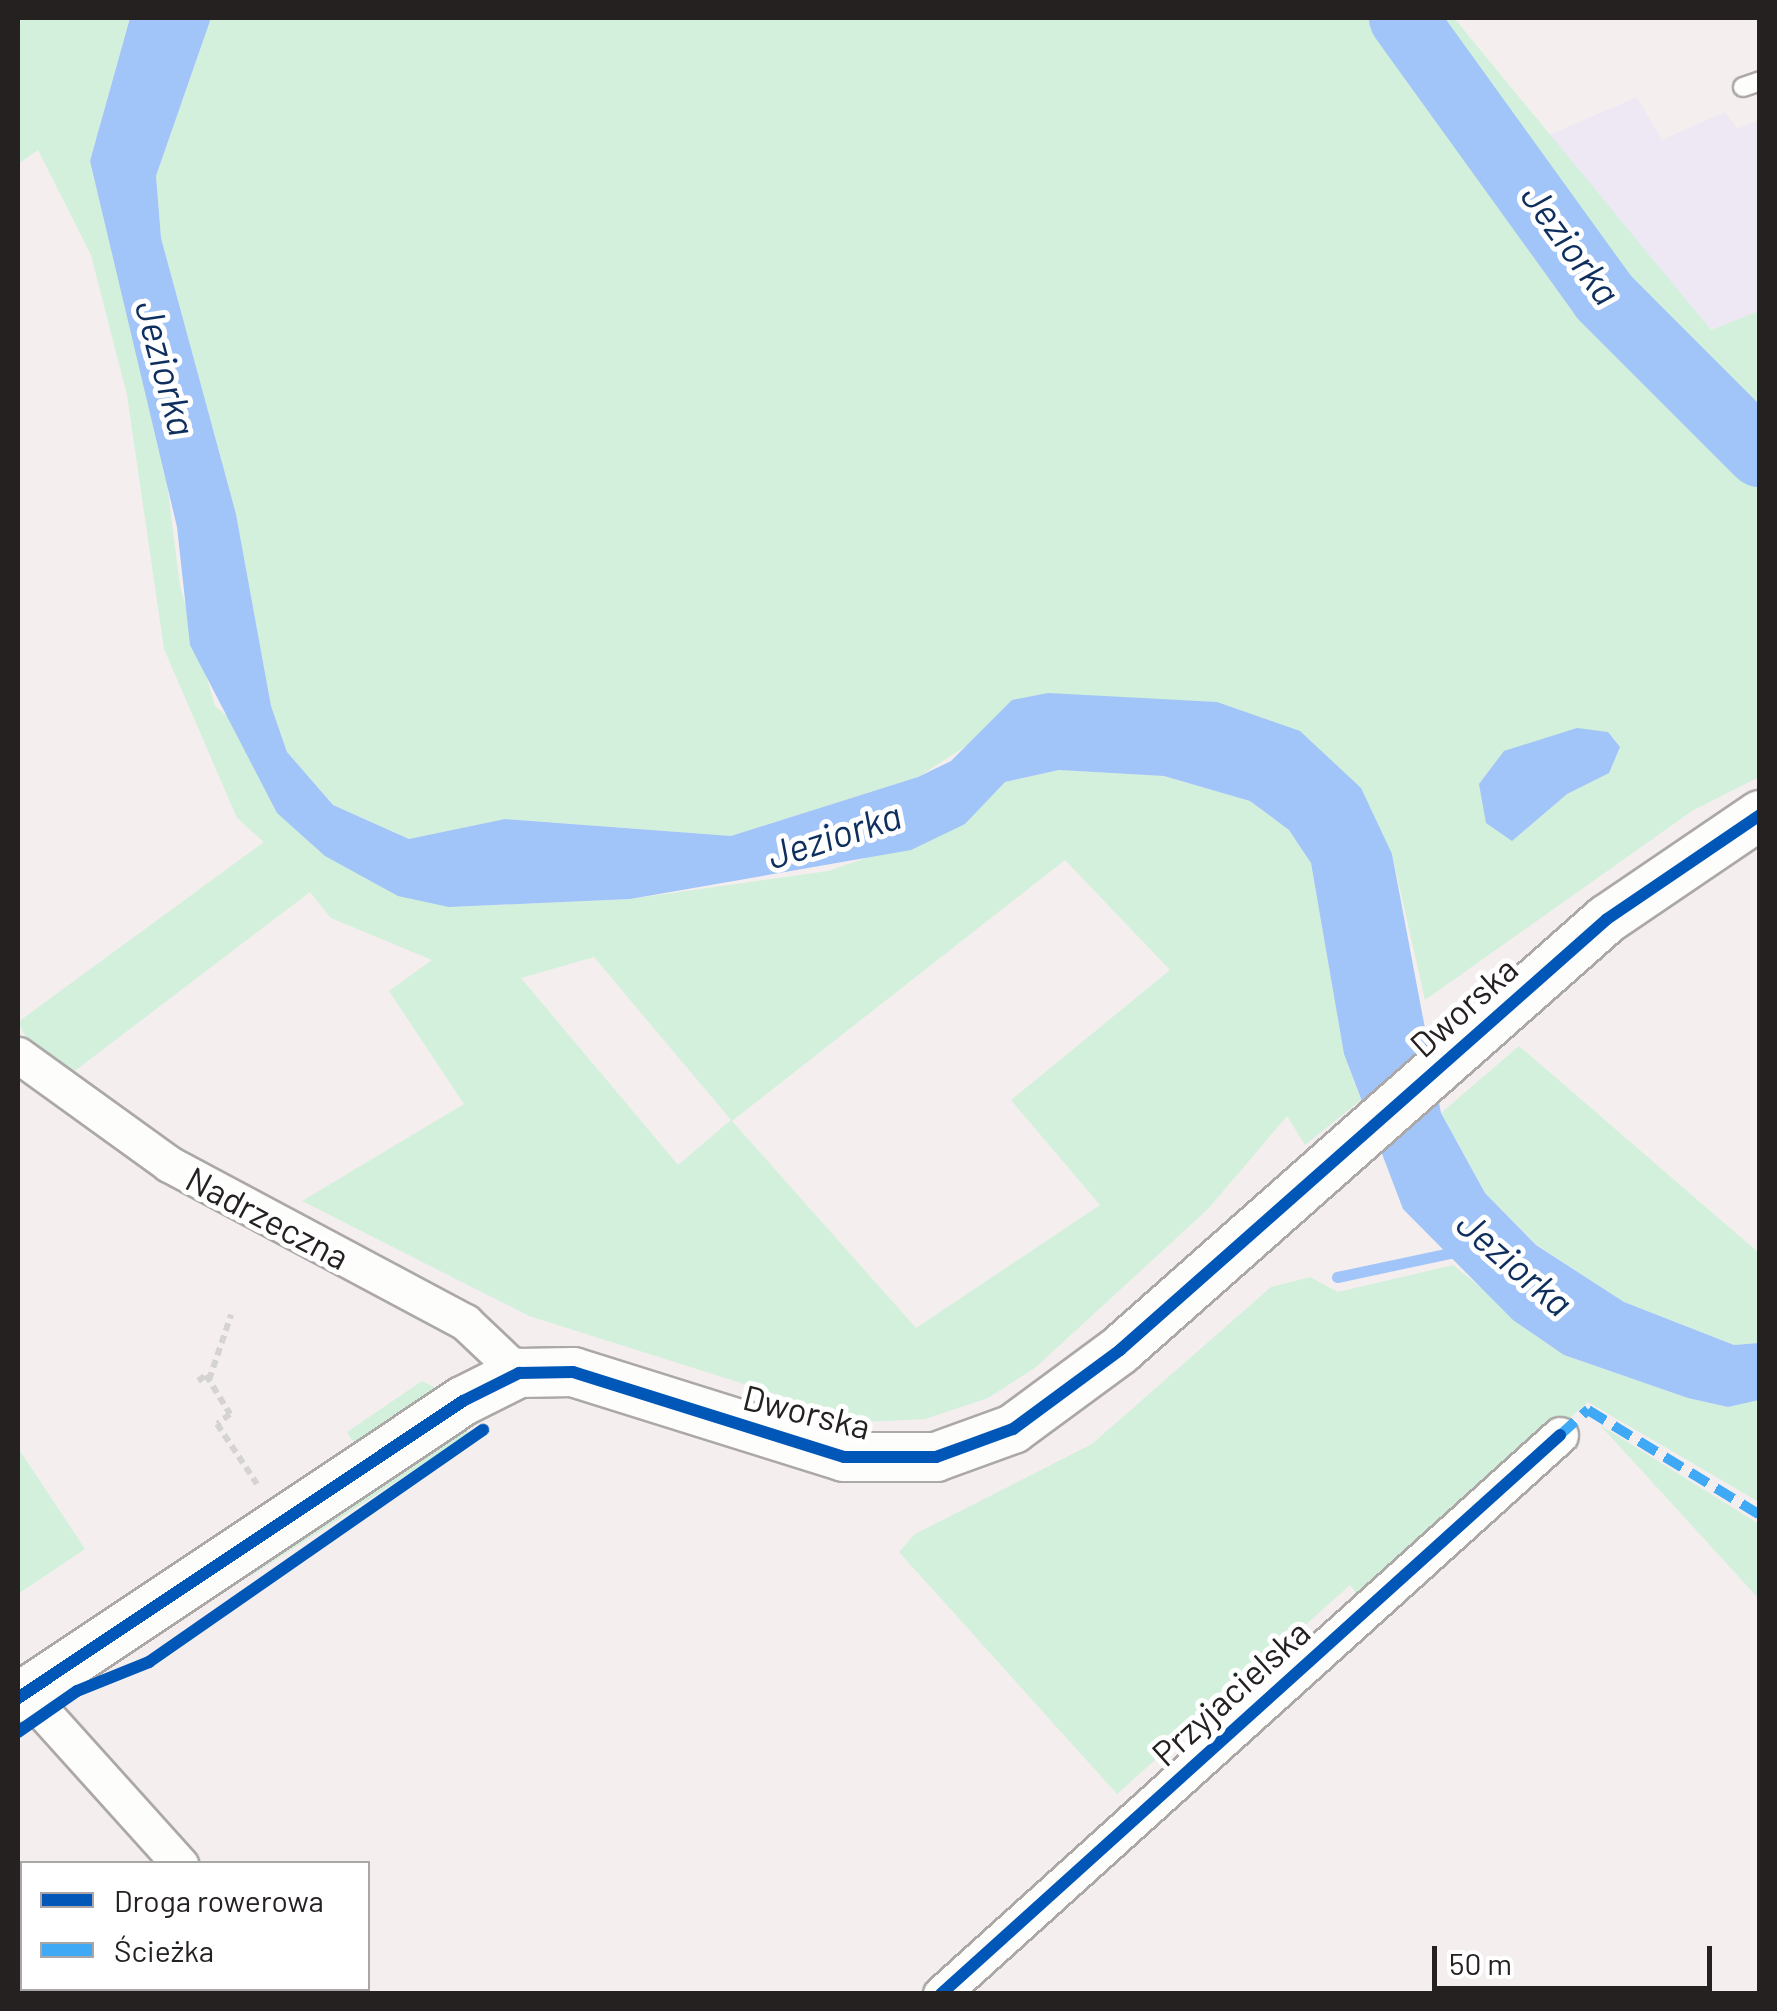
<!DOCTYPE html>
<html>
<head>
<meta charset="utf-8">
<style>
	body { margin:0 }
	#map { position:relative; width:1777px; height:2011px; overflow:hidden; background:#f4efee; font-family:Barlow,sans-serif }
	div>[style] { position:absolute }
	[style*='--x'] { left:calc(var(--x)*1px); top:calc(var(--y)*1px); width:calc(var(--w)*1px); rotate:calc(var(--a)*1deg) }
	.industrial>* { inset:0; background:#eee8f4 }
	.green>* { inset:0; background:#d2f0db; transform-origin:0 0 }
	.water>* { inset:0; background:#a1c4f9 }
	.stream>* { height:11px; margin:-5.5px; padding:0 5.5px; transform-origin:5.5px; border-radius:5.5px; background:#a1c4f9 }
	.river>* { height:68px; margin:-34px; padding:0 34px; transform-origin:34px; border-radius:34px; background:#a1c4f9 }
	.path>* { height:6px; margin-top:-3px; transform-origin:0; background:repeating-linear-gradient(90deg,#d5d4d3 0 8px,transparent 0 13px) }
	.roads { filter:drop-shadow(2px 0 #aca8a7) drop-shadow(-2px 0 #aca8a7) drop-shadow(0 2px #aca8a7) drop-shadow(0 -2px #aca8a7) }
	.lane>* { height:18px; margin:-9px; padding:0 9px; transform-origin:9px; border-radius:9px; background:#fdfdfc }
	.street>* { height:35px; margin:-17.5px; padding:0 17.5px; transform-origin:17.5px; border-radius:17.5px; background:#fdfdfc }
	.secondary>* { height:48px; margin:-24px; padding:0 24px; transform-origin:24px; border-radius:24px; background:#fdfdfc }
	.quiet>* { height:10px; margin-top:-5px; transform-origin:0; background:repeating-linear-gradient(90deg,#3fa9f5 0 20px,transparent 0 30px) }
	.cycleway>* { height:12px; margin:-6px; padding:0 6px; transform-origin:6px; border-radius:6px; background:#0057b8 }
	span { translate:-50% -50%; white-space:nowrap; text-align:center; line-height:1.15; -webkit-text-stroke:10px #fff; paint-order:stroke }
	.street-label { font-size:35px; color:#252120 }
	.water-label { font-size:38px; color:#0e2f5e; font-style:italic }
	.frame { position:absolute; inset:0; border:20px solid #252120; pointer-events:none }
	.legend { position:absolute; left:20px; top:1861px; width:350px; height:130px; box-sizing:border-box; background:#fff; border:2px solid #a8a6a6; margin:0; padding:12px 18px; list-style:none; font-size:30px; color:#252120 }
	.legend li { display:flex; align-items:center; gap:20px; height:50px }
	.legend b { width:50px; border:2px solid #a8a6a6 }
	.scale { position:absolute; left:1432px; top:1946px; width:280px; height:45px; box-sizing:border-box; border:5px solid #252120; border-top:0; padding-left:12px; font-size:30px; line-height:35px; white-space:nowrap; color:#252120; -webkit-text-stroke:8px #fff; paint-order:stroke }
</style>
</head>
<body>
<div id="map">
	<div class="industrial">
		<div style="clip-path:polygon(1637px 97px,1662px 140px,1725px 112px,1737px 129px,1759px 120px,1759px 311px,1711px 330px,1546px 136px)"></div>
	</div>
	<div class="green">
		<div style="clip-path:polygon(evenodd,18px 18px,130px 18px,90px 161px,165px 468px,180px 586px,215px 706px,449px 907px,630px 899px,828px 871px,965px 824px,1004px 782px,1059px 770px,1164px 776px,1250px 801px,1290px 830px,1311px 863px,1344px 1054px,1361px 1100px,1305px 1145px,1287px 1116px,1208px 1209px,1036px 1367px,988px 1398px,925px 1419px,864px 1422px,529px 1316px,302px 1201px,464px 1104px,389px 991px,432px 960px,331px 918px,310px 892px,72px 1073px,30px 1045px,18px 1022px,264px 842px,237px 818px,164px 649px,127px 395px,91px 255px,38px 150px,18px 164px,18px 18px,1065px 860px,1170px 970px,1011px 1100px,1100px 1205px,916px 1328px,732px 1121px,1065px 860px,18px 18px,594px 957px,731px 1120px,678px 1165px,521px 978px,594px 957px)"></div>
		<div style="clip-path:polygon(211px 18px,1454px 18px,1711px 330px,1759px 311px,1759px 777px,1692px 811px,1425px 1000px,1392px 854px,1048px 693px,918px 777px,731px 836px,505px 819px,409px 839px,333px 805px,287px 752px,271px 706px,236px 514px,161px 238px,156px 176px)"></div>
		<div style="clip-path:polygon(1519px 1046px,1759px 1253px,1759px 1343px,1734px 1345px,1624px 1302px,1537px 1245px,1485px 1193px,1441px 1113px)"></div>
		<div style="clip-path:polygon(1453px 1265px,1564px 1355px,1688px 1398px,1728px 1407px,1759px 1400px,1759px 1502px,1588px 1402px,1363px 1601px,1350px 1585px,1117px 1794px,899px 1552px,915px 1534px,1092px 1444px,1271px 1287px,1310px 1277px,1338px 1292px)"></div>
		<div style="clip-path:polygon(422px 1381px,442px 1391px,364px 1443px,352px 1440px,347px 1432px)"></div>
		<div style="left:460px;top:1420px;width:17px;height:261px;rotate:57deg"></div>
		<div style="clip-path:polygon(1600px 1425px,1759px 1524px,1759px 1599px)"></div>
		<div style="clip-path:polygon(18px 1448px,85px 1549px,18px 1594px)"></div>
	</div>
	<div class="water">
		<div style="clip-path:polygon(130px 18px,211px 18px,156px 176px,161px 238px,236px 514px,271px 706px,287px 752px,333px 805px,409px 839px,505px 819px,731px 836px,918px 777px,951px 761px,1012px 700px,1048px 693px,1217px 702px,1300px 731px,1361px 788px,1392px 854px,1441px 1113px,1485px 1193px,1536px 1245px,1624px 1302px,1734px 1345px,1759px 1343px,1759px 1400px,1728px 1407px,1688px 1398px,1564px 1355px,1513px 1320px,1403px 1209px,1344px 1054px,1311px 863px,1289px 830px,1250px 801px,1164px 776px,1059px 770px,1005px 782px,965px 824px,911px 850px,630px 899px,449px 907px,398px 896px,325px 856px,277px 813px,190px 645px,177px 527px,90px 161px)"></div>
		<div style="clip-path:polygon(1577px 728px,1608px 732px,1620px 747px,1609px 773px,1567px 794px,1512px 841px,1486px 823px,1479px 784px,1504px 751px)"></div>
	</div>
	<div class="stream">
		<div style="--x:1337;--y:1277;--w:121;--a:-12"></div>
	</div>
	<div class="river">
		<div style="--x:1403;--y:18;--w:344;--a:54.2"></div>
		<div style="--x:1604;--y:297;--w:221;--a:45"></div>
	</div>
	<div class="path">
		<div style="--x:209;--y:1380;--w:69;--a:-71.3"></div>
		<div style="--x:198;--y:1381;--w:10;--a:-37"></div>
		<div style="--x:206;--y:1375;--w:46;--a:58.4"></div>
		<div style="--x:230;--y:1414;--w:16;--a:142"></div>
		<div style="--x:217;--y:1424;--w:72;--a:56.3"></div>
	</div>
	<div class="roads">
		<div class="lane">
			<div style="--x:1743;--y:87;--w:18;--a:-19"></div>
		</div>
		<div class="street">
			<div style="--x:18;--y:1055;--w:186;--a:35.8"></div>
			<div style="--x:169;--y:1164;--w:336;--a:28.1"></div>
			<div style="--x:465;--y:1322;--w:74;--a:43.4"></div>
			<div style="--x:25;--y:1692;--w:232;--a:48"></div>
			<div style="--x:293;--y:1988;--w:8;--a:50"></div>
			<div style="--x:941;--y:1994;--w:834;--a:-42.08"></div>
		</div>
		<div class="secondary">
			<div style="--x:18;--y:1698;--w:535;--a:-33.72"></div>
			<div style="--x:463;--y:1401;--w:63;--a:-26.6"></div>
			<div style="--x:519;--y:1373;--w:54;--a:-1.1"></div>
			<div style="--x:573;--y:1372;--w:284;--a:17.4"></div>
			<div style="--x:844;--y:1457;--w:92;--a:0"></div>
			<div style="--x:936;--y:1457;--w:82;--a:-20"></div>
			<div style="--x:1013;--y:1429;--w:133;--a:-36.4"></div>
			<div style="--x:1120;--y:1350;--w:650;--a:-41.51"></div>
			<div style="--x:1607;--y:919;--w:185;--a:-34.2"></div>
		</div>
	</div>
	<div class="quiet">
		<div style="--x:1560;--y:1435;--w:38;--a:-42"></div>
		<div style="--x:1588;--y:1410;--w:202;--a:31.4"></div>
	</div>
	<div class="cycleway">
		<div style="--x:18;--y:1698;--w:535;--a:-33.72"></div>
		<div style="--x:463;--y:1401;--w:63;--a:-26.6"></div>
		<div style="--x:519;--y:1373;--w:54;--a:-1.1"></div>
		<div style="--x:573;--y:1372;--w:284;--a:17.4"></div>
		<div style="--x:844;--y:1457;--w:92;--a:0"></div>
		<div style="--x:936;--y:1457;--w:82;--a:-20"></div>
		<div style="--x:1013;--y:1429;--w:133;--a:-36.4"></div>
		<div style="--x:1120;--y:1350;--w:650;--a:-41.51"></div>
		<div style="--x:1607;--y:919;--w:185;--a:-34.2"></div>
		<div style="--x:18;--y:1732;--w:72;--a:-34.8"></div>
		<div style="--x:77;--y:1691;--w:78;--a:-21.9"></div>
		<div style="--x:149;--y:1662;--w:407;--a:-34.8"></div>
		<div style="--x:941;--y:1994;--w:834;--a:-42.08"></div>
	</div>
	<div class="street-label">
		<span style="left:1463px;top:1006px;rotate:-42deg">Dworska</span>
		<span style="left:268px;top:1217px;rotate:28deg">Nadrzeczna</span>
		<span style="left:807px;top:1411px;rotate:14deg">Dworska</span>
		<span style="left:1230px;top:1692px;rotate:-42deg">Przyjacielska</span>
	</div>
	<div class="water-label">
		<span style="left:1571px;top:244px;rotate:54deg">Jeziorka</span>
		<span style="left:166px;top:368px;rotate:75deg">Jeziorka</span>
		<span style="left:834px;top:835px;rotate:-18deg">Jeziorka</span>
		<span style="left:1515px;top:1263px;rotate:41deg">Jeziorka</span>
	</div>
	<div class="frame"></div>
	<ul class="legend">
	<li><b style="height:12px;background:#0057b8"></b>Droga rowerowa</li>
	<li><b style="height:12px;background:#3fa9f5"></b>Ścieżka</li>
	</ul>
	<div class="scale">50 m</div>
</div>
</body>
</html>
